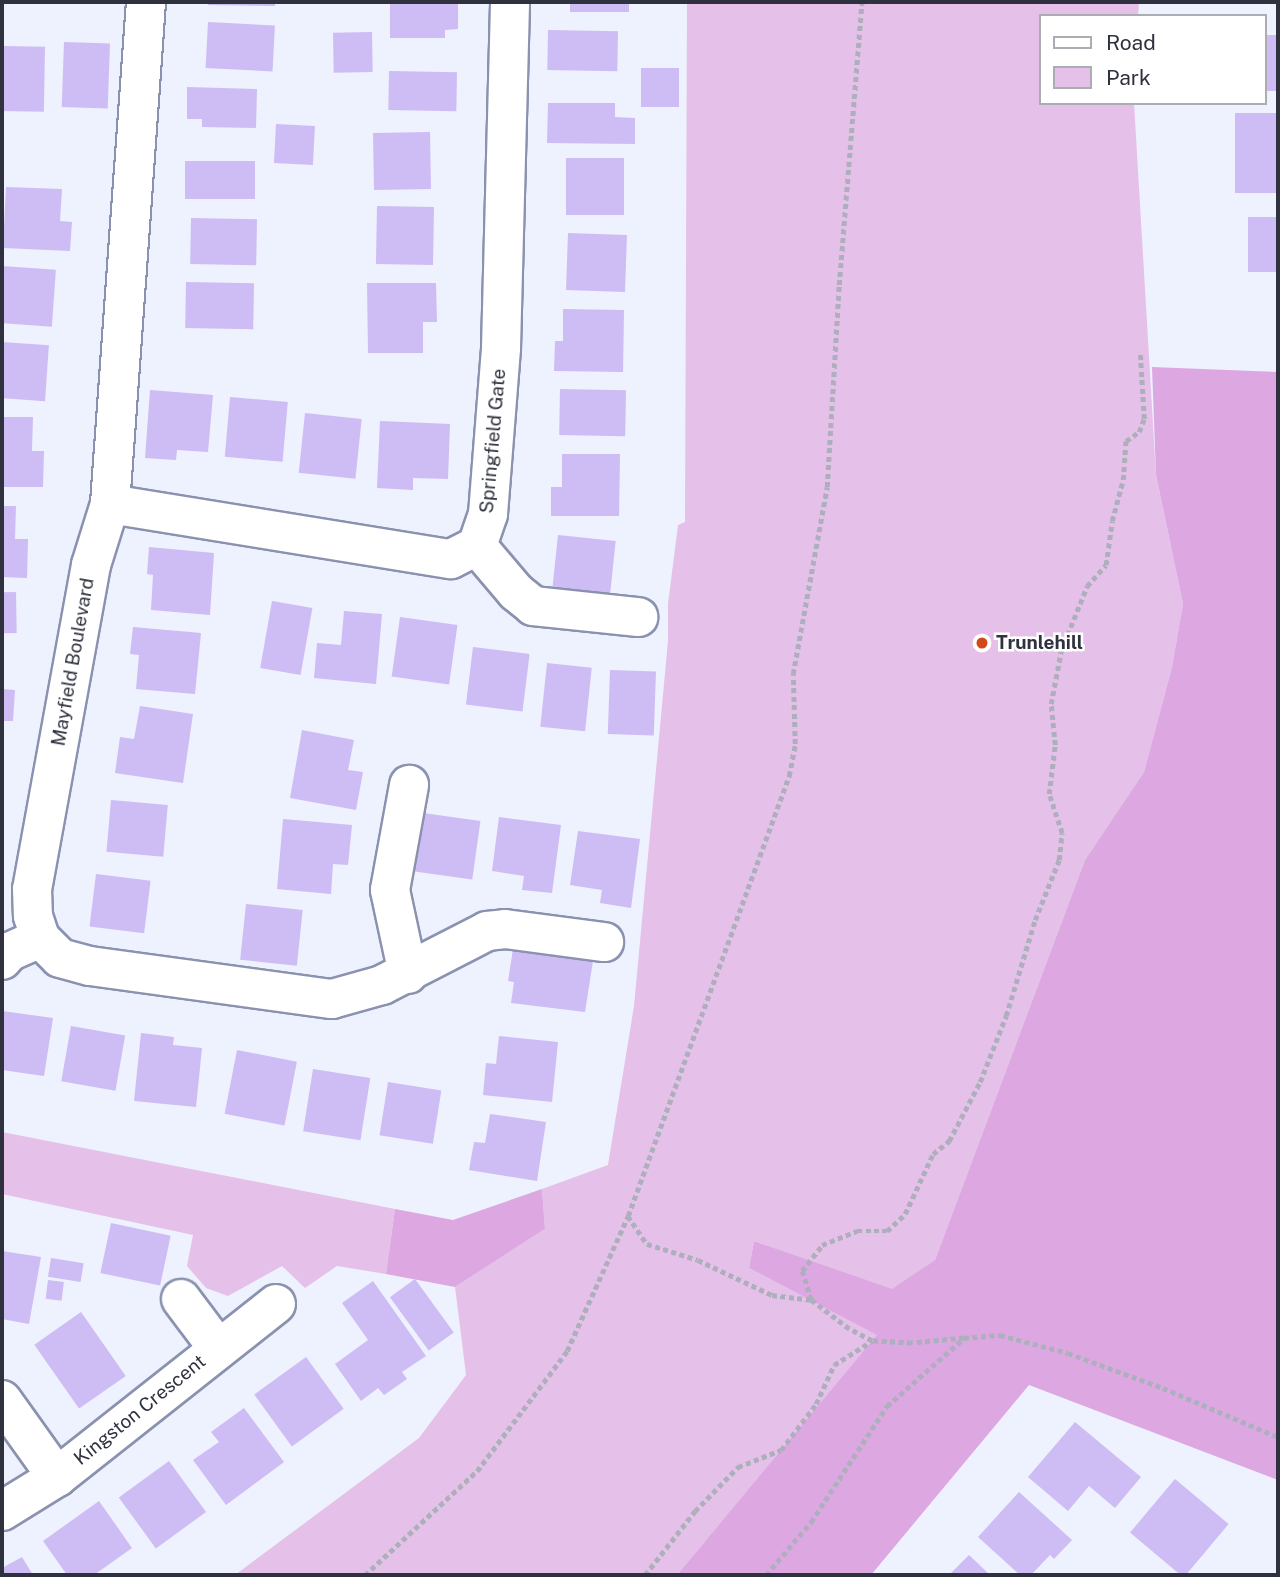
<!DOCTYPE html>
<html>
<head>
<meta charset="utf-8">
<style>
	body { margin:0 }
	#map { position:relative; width:1280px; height:1577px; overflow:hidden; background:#eef1fe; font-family:"Public Sans",sans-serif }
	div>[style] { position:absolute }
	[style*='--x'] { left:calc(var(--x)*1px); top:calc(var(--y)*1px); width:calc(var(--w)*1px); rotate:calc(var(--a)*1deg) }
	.green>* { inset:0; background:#e5c0e8 }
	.forest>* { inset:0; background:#dda7e2 }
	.building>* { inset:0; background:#cebcf5; transform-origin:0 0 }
	.path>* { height:4.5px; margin-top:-2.25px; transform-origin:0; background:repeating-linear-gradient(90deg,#adb0bc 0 5px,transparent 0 8.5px) }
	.roads { filter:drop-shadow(2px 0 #8a92af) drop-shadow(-2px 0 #8a92af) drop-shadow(0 2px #8a92af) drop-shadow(0 -2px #8a92af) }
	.minor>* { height:38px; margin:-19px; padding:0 19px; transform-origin:19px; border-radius:19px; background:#fff }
	.dots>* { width:19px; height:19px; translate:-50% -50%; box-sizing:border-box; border:4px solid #fff; border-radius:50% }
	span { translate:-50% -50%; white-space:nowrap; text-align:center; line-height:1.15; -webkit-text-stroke:5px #fff; paint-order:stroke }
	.street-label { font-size:19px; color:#2f323e }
	.poi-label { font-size:19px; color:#2f323e; font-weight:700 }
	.left { translate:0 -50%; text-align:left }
	.frame { position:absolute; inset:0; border:4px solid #2f323e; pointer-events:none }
	.legend { position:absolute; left:1039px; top:14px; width:228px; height:91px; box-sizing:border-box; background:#fff; border:2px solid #acadb2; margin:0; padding:9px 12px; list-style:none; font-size:21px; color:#2f323e }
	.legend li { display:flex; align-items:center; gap:14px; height:35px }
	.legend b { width:35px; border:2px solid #acadb2 }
</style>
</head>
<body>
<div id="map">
	<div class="green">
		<div style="clip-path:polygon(687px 2px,1139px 2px,1138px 16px,1040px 16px,1040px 103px,1134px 103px,1156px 475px,1183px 604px,1172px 667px,1144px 772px,1085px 860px,935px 1260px,892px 1290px,754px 1241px,749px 1268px,878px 1335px,677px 1575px,235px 1575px,419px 1438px,466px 1375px,455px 1287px,545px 1229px,542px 1189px,608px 1165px,634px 1006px,668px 641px,668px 604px,678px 525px,685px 522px)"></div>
		<div style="clip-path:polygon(2px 1132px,395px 1209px,386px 1274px,337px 1266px,305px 1288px,282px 1266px,228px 1296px,206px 1288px,187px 1266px,193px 1235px,2px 1194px)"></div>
	</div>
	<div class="forest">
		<div style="clip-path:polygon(1152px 367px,1278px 372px,1278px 1480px,1029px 1385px,871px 1575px,677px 1575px,877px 1335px,749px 1268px,754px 1241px,892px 1289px,935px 1260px,1085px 860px,1144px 772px,1172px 667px,1183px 604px,1156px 475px)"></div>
		<div style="clip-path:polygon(542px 1189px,545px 1229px,455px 1287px,386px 1274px,395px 1209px,453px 1220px)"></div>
	</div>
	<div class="building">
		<div style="clip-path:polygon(208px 2px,275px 2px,275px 6px,208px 5px)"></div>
		<div style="clip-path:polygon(390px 2px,458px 2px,458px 29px,445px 30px,445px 38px,390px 38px)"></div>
		<div style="left:570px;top:2px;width:59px;height:10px"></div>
		<div style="left:208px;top:22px;width:67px;height:46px;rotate:3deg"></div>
		<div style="left:548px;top:30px;width:70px;height:40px;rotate:1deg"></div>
		<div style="left:372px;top:32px;width:40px;height:39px;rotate:89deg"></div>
		<div style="left:1278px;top:35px;width:56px;height:14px;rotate:90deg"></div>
		<div style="left:64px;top:42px;width:46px;height:65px;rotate:2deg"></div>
		<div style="left:2px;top:46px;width:43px;height:65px;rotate:1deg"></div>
		<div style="left:641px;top:68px;width:38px;height:39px"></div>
		<div style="left:389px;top:71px;width:68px;height:39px;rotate:1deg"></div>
		<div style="clip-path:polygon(187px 87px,257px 89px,256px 128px,202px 127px,202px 119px,187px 119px)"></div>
		<div style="clip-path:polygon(548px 103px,615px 103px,615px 117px,635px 118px,635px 144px,547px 143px)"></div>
		<div style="left:1278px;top:113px;width:80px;height:43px;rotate:90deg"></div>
		<div style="left:276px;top:124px;width:39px;height:39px;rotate:3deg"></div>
		<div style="left:430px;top:132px;width:57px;height:57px;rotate:89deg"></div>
		<div style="left:566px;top:158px;width:58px;height:57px"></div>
		<div style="left:185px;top:161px;width:70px;height:38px"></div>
		<div style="clip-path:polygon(6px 187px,62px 189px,60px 221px,72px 222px,70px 251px,3px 248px)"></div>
		<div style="left:377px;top:206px;width:57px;height:58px;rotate:1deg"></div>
		<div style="left:1278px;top:217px;width:55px;height:30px;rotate:90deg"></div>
		<div style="left:191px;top:218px;width:66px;height:46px;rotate:1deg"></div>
		<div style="left:568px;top:233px;width:59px;height:57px;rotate:2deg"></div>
		<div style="left:2px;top:266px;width:54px;height:57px;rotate:4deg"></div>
		<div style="left:186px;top:282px;width:68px;height:46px;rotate:1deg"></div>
		<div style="clip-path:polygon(367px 283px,436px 283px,437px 322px,423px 322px,423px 353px,368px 353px)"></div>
		<div style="clip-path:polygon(563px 309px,624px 310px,623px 372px,554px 371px,555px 341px,563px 341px)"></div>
		<div style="left:2px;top:342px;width:47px;height:56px;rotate:4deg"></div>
		<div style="left:560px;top:389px;width:66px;height:46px;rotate:1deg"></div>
		<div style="clip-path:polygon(150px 390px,213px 395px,208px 452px,177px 450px,176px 460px,145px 458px)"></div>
		<div style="left:230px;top:397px;width:58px;height:60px;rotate:5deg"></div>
		<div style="left:305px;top:413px;width:57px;height:60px;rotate:6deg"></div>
		<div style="clip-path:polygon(2px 417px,33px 417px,32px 451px,44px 451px,43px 487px,2px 487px)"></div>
		<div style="clip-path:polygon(380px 421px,450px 424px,448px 479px,413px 478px,413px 490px,377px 488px)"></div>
		<div style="clip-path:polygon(562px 454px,620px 454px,619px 516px,551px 516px,551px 487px,562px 487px)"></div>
		<div style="clip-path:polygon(2px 506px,16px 506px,15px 539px,28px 539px,27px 578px,2px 577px)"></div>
		<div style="left:558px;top:535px;width:58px;height:57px;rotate:6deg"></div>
		<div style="clip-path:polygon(149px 547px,214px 553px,210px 615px,151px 610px,153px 575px,147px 574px)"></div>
		<div style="left:16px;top:592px;width:41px;height:14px;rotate:89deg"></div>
		<div style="left:272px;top:601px;width:41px;height:68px;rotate:10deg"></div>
		<div style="clip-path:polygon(344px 611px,382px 614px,376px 684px,314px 678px,317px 643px,341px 645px)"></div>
		<div style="left:400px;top:617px;width:58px;height:60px;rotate:8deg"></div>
		<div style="clip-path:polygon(133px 627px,201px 633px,195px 694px,136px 689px,139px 655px,130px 654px)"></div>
		<div style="left:473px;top:647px;width:57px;height:58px;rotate:7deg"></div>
		<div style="left:547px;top:663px;width:45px;height:64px;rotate:6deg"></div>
		<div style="left:610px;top:670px;width:46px;height:64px;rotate:2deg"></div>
		<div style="clip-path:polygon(2px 689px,15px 690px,13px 721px,2px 721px)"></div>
		<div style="clip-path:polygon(140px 706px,193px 714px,183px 783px,115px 773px,120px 737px,134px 739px)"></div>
		<div style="clip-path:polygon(302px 730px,354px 740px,348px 770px,363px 772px,356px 810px,290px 798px)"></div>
		<div style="left:111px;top:800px;width:57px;height:52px;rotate:5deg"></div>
		<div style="left:423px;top:813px;width:58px;height:59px;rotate:8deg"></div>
		<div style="clip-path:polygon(499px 817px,561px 825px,552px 893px,522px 890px,524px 876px,492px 871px)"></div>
		<div style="clip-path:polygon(283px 819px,352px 825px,348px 865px,333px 864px,331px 894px,277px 889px)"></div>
		<div style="clip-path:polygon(578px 831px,640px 839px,631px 908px,600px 903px,602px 890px,570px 885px)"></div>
		<div style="left:96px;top:874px;width:55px;height:53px;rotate:7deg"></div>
		<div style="left:246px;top:904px;width:57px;height:56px;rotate:6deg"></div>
		<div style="clip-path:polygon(513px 949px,593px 961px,585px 1012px,511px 1003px,514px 982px,508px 981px)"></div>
		<div style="clip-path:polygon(2px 1011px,53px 1018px,44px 1076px,2px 1070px)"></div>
		<div style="left:71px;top:1026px;width:55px;height:56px;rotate:10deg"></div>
		<div style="clip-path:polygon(141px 1033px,174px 1037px,173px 1045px,202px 1048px,196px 1107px,134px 1101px)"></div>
		<div style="clip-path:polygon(499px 1036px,558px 1042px,552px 1102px,483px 1095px,486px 1063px,496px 1064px)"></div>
		<div style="left:237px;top:1050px;width:61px;height:65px;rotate:11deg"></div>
		<div style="left:313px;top:1069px;width:58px;height:63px;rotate:9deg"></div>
		<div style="left:388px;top:1082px;width:54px;height:54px;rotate:9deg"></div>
		<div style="clip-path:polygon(490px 1114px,546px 1122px,537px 1181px,469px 1170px,474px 1142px,485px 1143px)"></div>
		<div style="left:111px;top:1223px;width:61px;height:51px;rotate:12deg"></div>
		<div style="clip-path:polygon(2px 1251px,41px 1257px,29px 1324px,2px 1319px)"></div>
		<div style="left:51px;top:1258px;width:33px;height:19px;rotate:9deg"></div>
		<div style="left:415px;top:1279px;width:66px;height:31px;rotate:54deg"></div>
		<div style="left:48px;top:1280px;width:16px;height:19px;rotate:7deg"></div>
		<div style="clip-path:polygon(373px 1281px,426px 1356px,402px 1372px,407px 1379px,384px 1395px,378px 1388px,361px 1401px,335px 1364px,368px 1340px,342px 1303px)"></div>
		<div style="left:81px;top:1312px;width:78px;height:57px;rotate:55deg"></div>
		<div style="left:306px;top:1357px;width:64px;height:64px;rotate:54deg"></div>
		<div style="clip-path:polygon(244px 1408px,284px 1462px,226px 1505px,193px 1460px,219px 1442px,211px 1432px)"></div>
		<div style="clip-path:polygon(1075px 1422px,1141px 1477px,1115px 1508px,1089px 1486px,1068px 1511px,1028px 1477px)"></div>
		<div style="left:169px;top:1461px;width:63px;height:62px;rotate:54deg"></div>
		<div style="left:1175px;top:1479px;width:70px;height:70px;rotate:40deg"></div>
		<div style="clip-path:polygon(1019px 1492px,1072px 1540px,1054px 1559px,1050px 1555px,1031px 1575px,1020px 1575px,978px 1537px)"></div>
		<div style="clip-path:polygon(99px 1501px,132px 1548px,94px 1575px,67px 1575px,43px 1541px)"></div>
		<div style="clip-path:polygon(969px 1555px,990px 1575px,949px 1575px)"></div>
		<div style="clip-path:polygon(22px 1557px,33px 1575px,2px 1575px,2px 1568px)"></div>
	</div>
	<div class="path">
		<div style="--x:628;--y:1216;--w:34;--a:56"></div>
		<div style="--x:647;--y:1244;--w:53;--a:17.4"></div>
		<div style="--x:698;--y:1260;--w:82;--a:25.3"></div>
		<div style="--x:772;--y:1295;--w:39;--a:7"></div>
		<div style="--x:964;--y:1338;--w:36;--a:-5"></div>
		<div style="--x:1000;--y:1335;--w:70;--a:14.8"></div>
		<div style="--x:1068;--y:1353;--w:101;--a:20.2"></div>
		<div style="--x:1163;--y:1388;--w:125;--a:23.1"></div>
		<div style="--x:365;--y:1575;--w:153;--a:-42.9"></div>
		<div style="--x:477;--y:1471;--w:150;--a:-53.1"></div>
		<div style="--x:567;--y:1351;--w:148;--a:-65.7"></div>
		<div style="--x:628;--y:1216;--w:469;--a:-69.9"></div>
		<div style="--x:789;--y:776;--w:33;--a:-79"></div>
		<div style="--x:795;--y:744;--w:70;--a:-91.6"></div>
		<div style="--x:793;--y:674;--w:190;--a:-79.7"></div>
		<div style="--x:827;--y:487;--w:202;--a:-86.6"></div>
		<div style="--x:839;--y:285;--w:284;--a:-85.4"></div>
		<div style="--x:645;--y:1575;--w:81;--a:-52"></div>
		<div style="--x:695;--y:1511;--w:62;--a:-45.7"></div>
		<div style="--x:738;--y:1467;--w:46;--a:-21.6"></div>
		<div style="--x:781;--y:1450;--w:58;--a:-52.7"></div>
		<div style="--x:816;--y:1404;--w:43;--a:-65.2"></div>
		<div style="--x:834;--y:1365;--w:45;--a:-32.3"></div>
		<div style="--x:872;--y:1341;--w:26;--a:-152"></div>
		<div style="--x:849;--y:1329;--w:48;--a:-142.7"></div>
		<div style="--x:811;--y:1300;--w:30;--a:-107"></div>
		<div style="--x:802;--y:1271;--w:33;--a:-52"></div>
		<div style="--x:822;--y:1245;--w:38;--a:-22"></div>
		<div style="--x:857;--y:1231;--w:30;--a:0"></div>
		<div style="--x:887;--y:1231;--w:25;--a:-43"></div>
		<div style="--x:905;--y:1214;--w:66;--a:-65"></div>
		<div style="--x:933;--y:1154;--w:21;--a:-39"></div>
		<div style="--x:949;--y:1141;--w:67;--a:-62.3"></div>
		<div style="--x:980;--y:1082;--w:71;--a:-68.5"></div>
		<div style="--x:1006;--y:1016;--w:100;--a:-73.2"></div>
		<div style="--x:1035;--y:920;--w:65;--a:-68.2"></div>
		<div style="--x:1059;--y:860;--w:27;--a:-84"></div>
		<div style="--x:1062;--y:833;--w:41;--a:-108.4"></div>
		<div style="--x:1049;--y:794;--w:49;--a:-83"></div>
		<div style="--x:1055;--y:745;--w:41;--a:-95.6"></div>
		<div style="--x:1051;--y:704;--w:54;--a:-79.3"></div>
		<div style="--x:1061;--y:651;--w:70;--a:-68.2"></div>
		<div style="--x:1087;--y:586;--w:28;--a:-48"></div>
		<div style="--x:1106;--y:565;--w:44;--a:-82.2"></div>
		<div style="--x:1112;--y:521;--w:42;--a:-75"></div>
		<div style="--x:1123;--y:480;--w:39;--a:-86"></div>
		<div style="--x:1126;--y:441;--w:16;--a:-35"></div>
		<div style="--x:1139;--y:432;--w:14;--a:-69"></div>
		<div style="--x:1144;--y:419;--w:67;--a:-93.4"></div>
		<div style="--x:766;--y:1575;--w:70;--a:-49.7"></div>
		<div style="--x:811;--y:1522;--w:139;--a:-56.8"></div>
		<div style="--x:887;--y:1406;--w:103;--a:-41.4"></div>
		<div style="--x:964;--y:1338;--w:52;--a:174.5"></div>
		<div style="--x:912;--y:1343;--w:40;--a:-177.1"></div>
	</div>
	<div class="roads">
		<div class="minor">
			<div style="--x:146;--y:2;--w:503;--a:94.1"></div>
			<div style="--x:110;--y:504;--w:64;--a:107.3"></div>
			<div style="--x:91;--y:565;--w:329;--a:100.3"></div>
			<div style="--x:32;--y:889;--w:27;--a:88"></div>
			<div style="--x:33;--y:916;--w:23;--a:72"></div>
			<div style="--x:40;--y:938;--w:28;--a:45"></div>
			<div style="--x:60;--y:958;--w:31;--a:15"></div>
			<div style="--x:90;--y:966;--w:244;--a:7.8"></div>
			<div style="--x:332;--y:999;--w:52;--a:-15.6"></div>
			<div style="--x:382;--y:985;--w:118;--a:-27.2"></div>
			<div style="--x:487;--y:931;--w:18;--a:-6"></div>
			<div style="--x:505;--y:929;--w:100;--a:7.5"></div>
			<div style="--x:110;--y:504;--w:345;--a:9.2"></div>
			<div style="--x:451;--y:559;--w:29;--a:-27"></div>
			<div style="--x:477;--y:546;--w:34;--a:-71"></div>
			<div style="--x:488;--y:514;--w:167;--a:-85.5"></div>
			<div style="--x:501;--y:348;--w:346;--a:-88.5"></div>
			<div style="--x:477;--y:546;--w:60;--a:49.7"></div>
			<div style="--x:516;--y:592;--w:22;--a:39"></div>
			<div style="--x:533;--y:606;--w:106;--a:6"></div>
			<div style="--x:2;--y:960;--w:11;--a:-49"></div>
			<div style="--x:9;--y:952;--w:34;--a:-24"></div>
			<div style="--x:408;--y:974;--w:86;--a:-102.1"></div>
			<div style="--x:390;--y:890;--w:107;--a:-79.7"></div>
			<div style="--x:181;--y:1299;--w:60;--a:53.1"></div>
			<div style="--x:2;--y:1400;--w:95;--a:54.5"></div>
			<div style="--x:2;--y:1511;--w:65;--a:-31.7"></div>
			<div style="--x:57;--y:1477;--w:279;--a:-38.3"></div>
		</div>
	</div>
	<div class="dots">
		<div style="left:982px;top:643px;background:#d14918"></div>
	</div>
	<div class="street-label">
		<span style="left:493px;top:441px;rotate:-85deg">Springfield Gate</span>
		<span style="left:73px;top:662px;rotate:-80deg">Mayfield Boulevard</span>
		<span style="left:140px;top:1410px;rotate:-39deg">Kingston Crescent</span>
	</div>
	<div class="poi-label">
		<span class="left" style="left:996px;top:643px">Trunlehill</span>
	</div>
	<div class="frame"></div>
	<ul class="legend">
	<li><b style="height:9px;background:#fff"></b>Road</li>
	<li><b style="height:19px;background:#e5c0e8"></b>Park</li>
	</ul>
</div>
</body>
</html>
